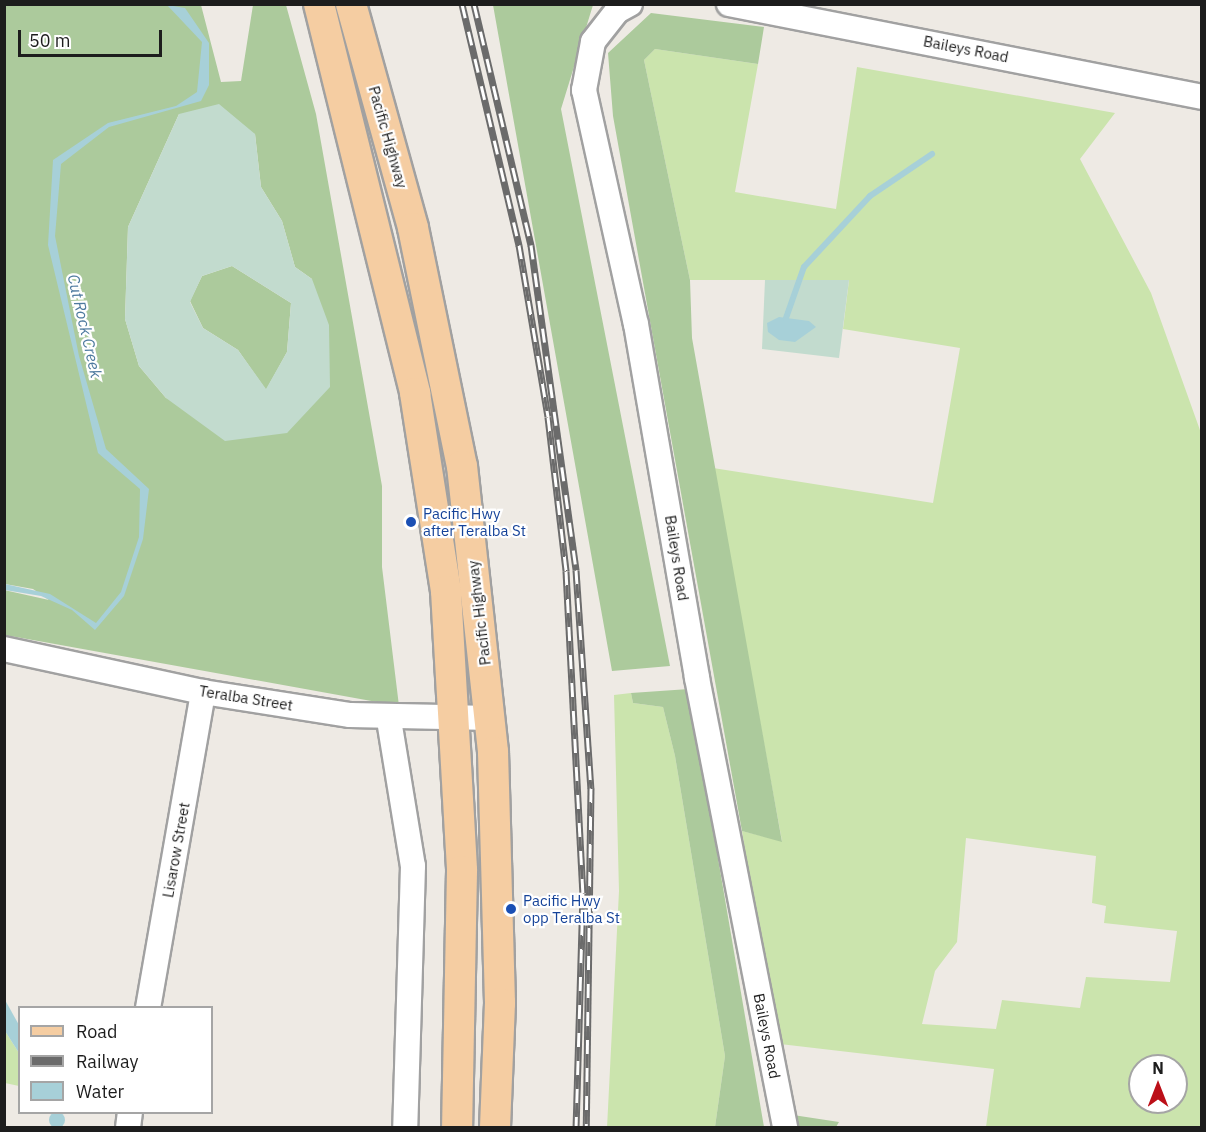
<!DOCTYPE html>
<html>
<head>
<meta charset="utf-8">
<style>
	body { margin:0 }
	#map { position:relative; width:1206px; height:1132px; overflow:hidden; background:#eeeae4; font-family:"IBM Plex Sans",sans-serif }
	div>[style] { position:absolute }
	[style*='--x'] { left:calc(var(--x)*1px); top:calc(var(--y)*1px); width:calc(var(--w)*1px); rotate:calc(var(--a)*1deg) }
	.grass>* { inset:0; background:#cbe4ad }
	.forest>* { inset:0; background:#acca9c }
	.wetland>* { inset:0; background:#c2dbce }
	.water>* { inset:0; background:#a7d0d8 }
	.round { border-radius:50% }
	.stream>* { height:6px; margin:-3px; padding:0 3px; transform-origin:3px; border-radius:3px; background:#a7d0d8 }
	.roads { filter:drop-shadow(2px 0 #a1a1a1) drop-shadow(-2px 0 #a1a1a1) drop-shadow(0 2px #a1a1a1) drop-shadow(0 -2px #a1a1a1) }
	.minor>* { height:24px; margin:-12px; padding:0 12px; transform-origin:12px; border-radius:12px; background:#fff }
	.major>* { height:30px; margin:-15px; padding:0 15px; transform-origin:15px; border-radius:15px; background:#f5cda2 }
	.rail>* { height:7px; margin-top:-3.5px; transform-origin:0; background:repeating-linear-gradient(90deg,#fff 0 14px,#6b6b6b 0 28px); box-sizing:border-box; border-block:2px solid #6b6b6b }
	.dots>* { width:16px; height:16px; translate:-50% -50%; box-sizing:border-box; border:3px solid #fff; border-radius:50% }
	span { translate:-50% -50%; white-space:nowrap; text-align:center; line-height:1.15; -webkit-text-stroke:4.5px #fff; paint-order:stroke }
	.street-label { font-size:15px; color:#1d1d1d }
	.transit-label { font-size:15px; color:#164399 }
	.left { translate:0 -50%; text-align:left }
	.water-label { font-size:16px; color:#4e7a9f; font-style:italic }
	.frame { position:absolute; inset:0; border:6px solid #1d1d1d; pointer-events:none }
	.legend { position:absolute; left:18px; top:1006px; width:195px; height:108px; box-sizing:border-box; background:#fff; border:2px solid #a5a5a5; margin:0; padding:8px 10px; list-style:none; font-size:18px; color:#1d1d1d }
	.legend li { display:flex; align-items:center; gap:12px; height:30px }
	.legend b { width:30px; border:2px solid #a5a5a5 }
	.north { position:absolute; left:1128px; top:1054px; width:60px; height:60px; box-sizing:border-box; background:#fff; border:2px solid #a5a5a5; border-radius:50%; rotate:0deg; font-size:16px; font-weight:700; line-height:24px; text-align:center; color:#1d1d1d }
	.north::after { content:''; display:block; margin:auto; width:21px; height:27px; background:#bc0f18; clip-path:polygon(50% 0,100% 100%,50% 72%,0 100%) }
	.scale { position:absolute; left:18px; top:30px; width:144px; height:27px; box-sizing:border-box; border:3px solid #1d1d1d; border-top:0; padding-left:8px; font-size:18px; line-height:21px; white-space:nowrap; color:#1d1d1d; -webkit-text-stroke:4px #fff; paint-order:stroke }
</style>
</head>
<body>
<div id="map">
	<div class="grass">
		<div style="clip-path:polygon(evenodd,655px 49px,758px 64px,735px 192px,836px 209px,857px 67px,1115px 113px,1080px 159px,1151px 293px,1201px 433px,1201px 1127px,986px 1127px,994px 1069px,780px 1044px,762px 965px,742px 831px,782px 841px,713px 468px,933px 503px,960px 348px,843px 329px,849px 280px,690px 280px,644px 60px,655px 49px,966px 838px,1096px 856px,1092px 903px,1106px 906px,1104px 923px,1177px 931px,1170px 982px,1086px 977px,1080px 1008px,1002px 1000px,996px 1029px,922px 1024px,935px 971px,957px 942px,966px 838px,655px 49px,1140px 1066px,1176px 1066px,1176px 1102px,1140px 1102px,1140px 1066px)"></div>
		<div style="clip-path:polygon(631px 693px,633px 703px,663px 707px,675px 756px,725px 1056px,715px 1127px,607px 1128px,619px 891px,614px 695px)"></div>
		<div style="clip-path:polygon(5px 1031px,19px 1053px,19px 1086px,5px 1083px)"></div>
	</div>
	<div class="forest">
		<div style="clip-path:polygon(evenodd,5px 5px,201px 5px,221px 82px,241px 81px,253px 5px,286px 5px,316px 114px,382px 486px,382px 567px,399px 706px,5px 635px,4px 590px,49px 600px,33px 589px,5px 584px,5px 5px,179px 114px,255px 134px,261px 187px,282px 221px,295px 267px,312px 279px,287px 433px,166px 398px,139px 366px,125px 319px,128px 227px,179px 114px)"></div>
		<div style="clip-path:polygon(493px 5px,593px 5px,561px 109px,670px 666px,612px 671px)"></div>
		<div style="clip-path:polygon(651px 13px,764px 27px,758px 64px,655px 49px,644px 60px,690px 280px,692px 338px,782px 842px,742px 831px,613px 116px,608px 53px)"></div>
		<div style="clip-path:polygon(232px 266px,291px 303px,287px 352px,266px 390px,238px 350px,203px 328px,190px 301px,202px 276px)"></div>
		<div style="clip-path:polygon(689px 689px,764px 1127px,715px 1127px,725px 1056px,675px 756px,663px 707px,633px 703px,631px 693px)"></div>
		<div style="clip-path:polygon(793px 1115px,839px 1122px,836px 1127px,796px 1127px)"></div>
	</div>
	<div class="wetland">
		<div style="clip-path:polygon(evenodd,219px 104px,255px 134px,261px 187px,282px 221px,295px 267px,312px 279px,329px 325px,330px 387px,287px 433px,225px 441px,166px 398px,139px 366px,125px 319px,128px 227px,179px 114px,219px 104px,232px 266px,291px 303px,287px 352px,266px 389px,238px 350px,203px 328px,190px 302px,202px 276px,232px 266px)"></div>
		<div style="clip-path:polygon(765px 280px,849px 280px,839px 358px,762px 349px)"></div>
	</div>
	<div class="water">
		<div style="clip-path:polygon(167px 5px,185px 8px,209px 43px,209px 85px,201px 101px,109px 127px,61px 164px,55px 236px,79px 356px,106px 449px,149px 489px,143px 539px,124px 596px,95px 630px,72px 610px,41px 596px,5px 590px,5px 584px,50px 594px,96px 623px,121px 592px,139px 537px,140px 489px,98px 453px,48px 245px,53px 160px,108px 123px,176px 106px,197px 92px,202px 42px)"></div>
		<div style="clip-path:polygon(779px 317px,809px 321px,816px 327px,795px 342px,779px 340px,768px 332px,767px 323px)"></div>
		<div style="clip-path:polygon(5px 1000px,19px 1025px,19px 1053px,5px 1031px)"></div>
		<div class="round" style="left:49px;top:1112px;width:16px;height:16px"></div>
	</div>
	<div class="stream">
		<div style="--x:786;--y:318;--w:54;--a:-70.6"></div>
		<div style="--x:804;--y:267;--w:97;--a:-47.1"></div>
		<div style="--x:870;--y:196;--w:75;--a:-34.1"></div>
	</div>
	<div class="roads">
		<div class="minor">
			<div style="--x:630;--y:4;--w:15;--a:152"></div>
			<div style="--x:617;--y:11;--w:39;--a:128"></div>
			<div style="--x:593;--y:42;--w:49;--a:100.6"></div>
			<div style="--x:584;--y:90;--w:240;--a:77.5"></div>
			<div style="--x:636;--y:324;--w:359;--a:80.2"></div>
			<div style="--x:697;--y:678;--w:459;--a:78.9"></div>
			<div style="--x:729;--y:4;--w:482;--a:11.1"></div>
			<div style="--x:4;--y:649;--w:204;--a:12.2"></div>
			<div style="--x:203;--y:692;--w:149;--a:8.9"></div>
			<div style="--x:350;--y:715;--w:141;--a:1.2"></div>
			<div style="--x:389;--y:720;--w:148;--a:80.7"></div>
			<div style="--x:413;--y:866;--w:262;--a:91.7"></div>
			<div style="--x:148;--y:1008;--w:321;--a:-80.1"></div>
			<div style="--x:128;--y:1128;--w:16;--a:-83"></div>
		</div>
		<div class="major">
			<div style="--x:319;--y:4;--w:401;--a:76.1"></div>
			<div style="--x:415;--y:393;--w:200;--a:81.1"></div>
			<div style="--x:446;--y:591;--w:280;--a:86.7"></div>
			<div style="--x:462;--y:871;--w:257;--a:91.1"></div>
			<div style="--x:351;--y:4;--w:232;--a:74.5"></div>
			<div style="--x:413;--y:228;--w:243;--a:78.4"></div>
			<div style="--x:462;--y:466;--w:288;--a:83.8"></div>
			<div style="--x:493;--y:752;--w:251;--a:88.4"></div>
			<div style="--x:500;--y:1003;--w:125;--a:92.3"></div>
		</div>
	</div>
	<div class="rail">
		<div style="--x:462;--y:4;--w:248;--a:76.7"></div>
		<div style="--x:519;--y:245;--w:174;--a:80.4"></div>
		<div style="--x:548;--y:417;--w:155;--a:83.3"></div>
		<div style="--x:566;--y:571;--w:322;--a:87"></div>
		<div style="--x:583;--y:893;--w:235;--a:91.7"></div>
		<div style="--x:474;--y:4;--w:248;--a:76.7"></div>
		<div style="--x:531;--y:245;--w:328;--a:82.1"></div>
		<div style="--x:576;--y:570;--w:219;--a:86.1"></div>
		<div style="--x:591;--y:788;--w:340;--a:90.8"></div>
	</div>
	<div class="dots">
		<div style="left:411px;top:522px;background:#1a4fb4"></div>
		<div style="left:511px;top:909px;background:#1a4fb4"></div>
	</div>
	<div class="street-label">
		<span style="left:966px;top:49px;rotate:11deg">Baileys Road</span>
		<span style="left:388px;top:137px;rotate:74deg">Pacific Highway</span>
		<span style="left:677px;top:558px;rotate:81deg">Baileys Road</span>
		<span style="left:479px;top:613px;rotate:-97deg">Pacific Highway</span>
		<span style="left:246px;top:698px;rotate:9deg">Teralba Street</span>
		<span style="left:176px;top:850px;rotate:-80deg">Lisarow Street</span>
		<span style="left:767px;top:1036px;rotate:79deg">Baileys Road</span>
	</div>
	<div class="transit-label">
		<span class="left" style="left:423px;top:522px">Pacific Hwy<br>after Teralba St</span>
		<span class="left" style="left:523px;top:909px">Pacific Hwy<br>opp Teralba St</span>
	</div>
	<div class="water-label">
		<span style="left:85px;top:326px;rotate:77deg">Cut Rock Creek</span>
	</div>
	<div class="frame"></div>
	<ul class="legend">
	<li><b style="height:8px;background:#f5cda2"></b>Road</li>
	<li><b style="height:8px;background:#6b6b6b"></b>Railway</li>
	<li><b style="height:16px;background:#a7d0d8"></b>Water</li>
	</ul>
	<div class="north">N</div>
	<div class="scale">50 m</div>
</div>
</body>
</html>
